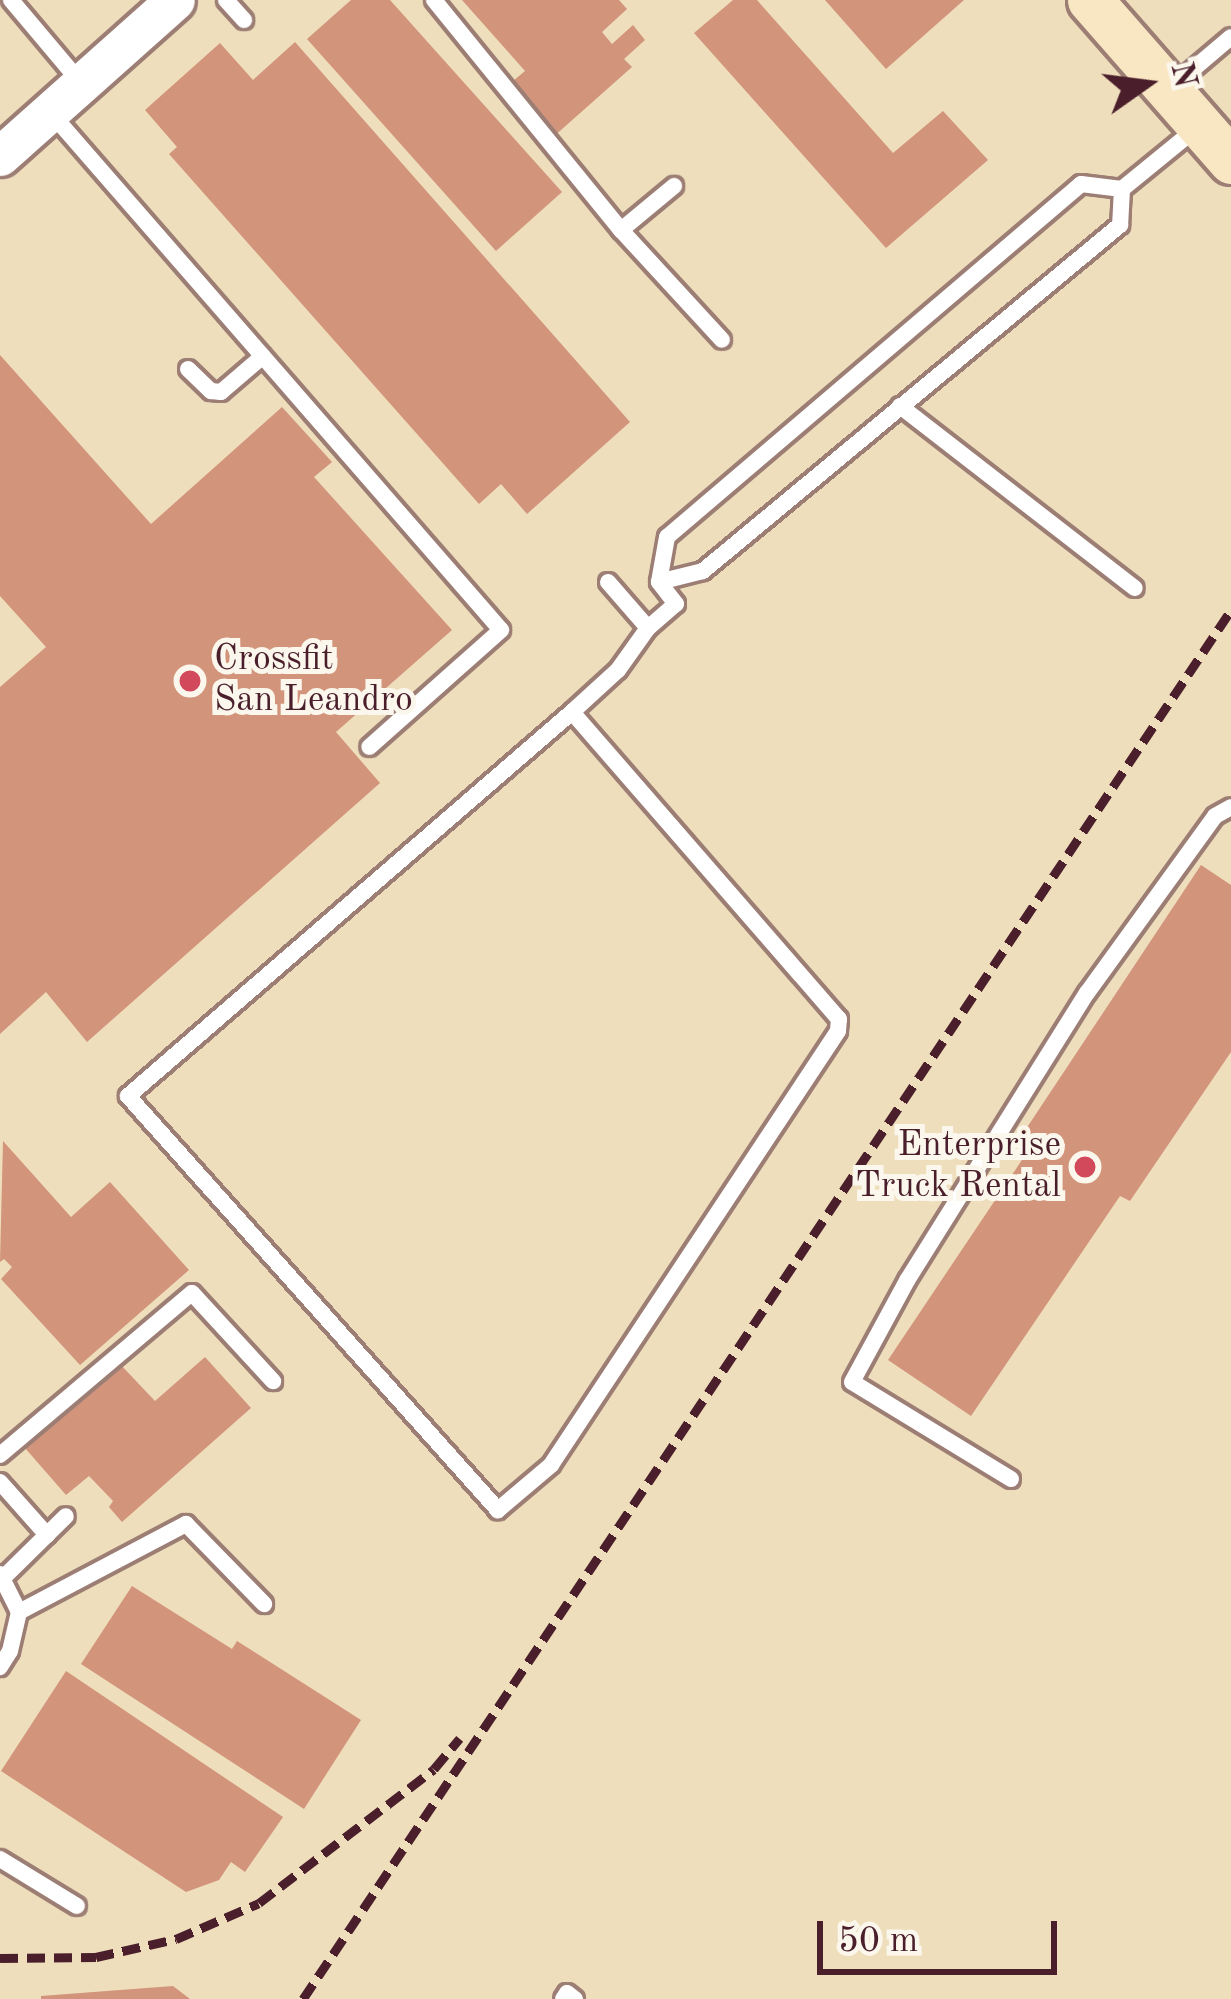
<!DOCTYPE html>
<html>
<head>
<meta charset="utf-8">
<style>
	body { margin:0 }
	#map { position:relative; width:1231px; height:1999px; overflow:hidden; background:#eedebc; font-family:"Old Standard TT",serif }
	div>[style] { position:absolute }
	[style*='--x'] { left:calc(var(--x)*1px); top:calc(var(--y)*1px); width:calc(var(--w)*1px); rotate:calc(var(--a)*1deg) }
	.building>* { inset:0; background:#d2947b }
	.roads { filter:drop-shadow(3px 0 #9c7e74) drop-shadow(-3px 0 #9c7e74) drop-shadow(0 3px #9c7e74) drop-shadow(0 -3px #9c7e74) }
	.service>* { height:16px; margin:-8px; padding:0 8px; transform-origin:8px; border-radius:8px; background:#fff }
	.tertiary>* { height:39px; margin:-19.5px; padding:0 19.5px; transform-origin:19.5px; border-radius:19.5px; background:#fff }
	.secondary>* { height:45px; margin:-22.5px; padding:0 22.5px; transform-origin:22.5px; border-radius:22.5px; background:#f9e7c3 }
	.rail>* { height:9px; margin-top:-4.5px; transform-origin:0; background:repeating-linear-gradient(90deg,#4a1f2b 0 18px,transparent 0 27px) }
	.dots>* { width:33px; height:33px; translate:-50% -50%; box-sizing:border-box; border:6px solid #fbf7ec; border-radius:50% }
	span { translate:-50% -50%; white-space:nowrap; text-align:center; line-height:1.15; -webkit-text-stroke:10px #fbf7ec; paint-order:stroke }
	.poi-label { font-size:36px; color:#4a1f2b }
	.left { translate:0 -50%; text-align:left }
	.right { translate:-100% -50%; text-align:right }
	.north { position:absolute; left:1087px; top:24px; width:120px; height:120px; -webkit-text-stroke:9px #fbf7ec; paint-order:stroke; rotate:76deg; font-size:33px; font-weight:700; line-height:48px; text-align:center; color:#4a1f2b }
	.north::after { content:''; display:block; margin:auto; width:42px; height:54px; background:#4a1f2b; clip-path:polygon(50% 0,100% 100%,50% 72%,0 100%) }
	.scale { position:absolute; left:817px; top:1921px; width:240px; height:54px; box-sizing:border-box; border:6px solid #4a1f2b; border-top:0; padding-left:15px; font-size:36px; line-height:42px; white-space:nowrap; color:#4a1f2b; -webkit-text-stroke:9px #fbf7ec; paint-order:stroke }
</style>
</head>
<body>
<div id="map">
	<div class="building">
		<div style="clip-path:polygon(351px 0,390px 0,562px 192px,496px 251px,307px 39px)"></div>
		<div style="clip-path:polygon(462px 0,619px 0,627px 9px,602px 32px,612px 44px,633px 25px,645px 40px,624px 59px,632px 67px,552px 138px,507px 86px,525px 71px)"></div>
		<div style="clip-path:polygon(733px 0,757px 0,893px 153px,943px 111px,988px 160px,886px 248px,694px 33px)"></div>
		<div style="clip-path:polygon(825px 0,964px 0,886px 69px)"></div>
		<div style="clip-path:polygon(295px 42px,630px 422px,527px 514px,501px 484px,479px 504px,169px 154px,177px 147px,145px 110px,220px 43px,253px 80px)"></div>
		<div style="clip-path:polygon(0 355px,151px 524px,282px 407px,332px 462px,314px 477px,452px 630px,336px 732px,380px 783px,87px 1042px,46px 992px,0 1034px,0 687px,46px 647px,0 596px)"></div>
		<div style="clip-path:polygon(1201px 865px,1231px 885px,1231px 1052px,1130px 1201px,1120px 1196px,971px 1416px,888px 1360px,1036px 1139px,1026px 1129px)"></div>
		<div style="clip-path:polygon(3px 1141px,71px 1217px,110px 1182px,189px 1270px,80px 1365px,1px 1279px,12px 1267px,4px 1259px,0 1262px)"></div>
		<div style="clip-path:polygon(205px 1357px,251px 1408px,122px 1522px,109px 1507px,113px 1501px,89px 1476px,66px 1495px,25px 1448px,119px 1363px,155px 1401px)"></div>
		<div style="clip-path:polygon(132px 1586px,232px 1649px,237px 1641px,361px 1720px,304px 1809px,81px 1664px)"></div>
		<div style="clip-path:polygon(66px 1671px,283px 1817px,245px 1872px,231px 1862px,219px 1880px,186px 1892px,1px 1771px)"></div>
		<div style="clip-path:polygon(173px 1986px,190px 1999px,41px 1999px,41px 1996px)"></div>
	</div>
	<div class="roads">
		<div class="service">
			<div style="--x:11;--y:0;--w:109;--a:49.9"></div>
			<div style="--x:226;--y:0;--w:27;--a:48"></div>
			<div style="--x:434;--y:0;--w:296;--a:50.9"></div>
			<div style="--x:621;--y:230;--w:149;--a:47.4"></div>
			<div style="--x:1172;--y:87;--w:77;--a:-40.3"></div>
			<div style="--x:51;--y:113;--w:685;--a:48.96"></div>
			<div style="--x:501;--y:630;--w:176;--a:138.4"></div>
			<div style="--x:1122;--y:189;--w:36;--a:93"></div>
			<div style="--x:1120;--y:225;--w:542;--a:140.32"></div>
			<div style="--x:703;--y:571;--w:45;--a:166"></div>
			<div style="--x:659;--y:582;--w:46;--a:-79.9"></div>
			<div style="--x:667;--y:537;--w:544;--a:-40.45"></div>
			<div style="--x:1081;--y:184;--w:41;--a:7"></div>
			<div style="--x:1122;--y:189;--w:98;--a:-39.2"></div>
			<div style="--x:621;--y:230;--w:69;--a:-39.7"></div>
			<div style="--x:188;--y:369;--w:32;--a:44"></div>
			<div style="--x:211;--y:391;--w:10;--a:6"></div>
			<div style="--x:221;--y:392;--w:55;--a:-40.6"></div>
			<div style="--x:900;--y:406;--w:297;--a:37.8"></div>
			<div style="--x:608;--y:582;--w:61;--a:49"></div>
			<div style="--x:648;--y:628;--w:37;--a:-41"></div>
			<div style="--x:676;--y:604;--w:28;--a:-128"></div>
			<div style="--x:572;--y:712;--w:407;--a:49"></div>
			<div style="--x:839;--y:1019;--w:12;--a:95"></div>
			<div style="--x:838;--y:1031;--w:520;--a:123.48"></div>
			<div style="--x:551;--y:1465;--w:70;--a:139.7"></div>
			<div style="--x:498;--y:1510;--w:555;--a:-131.79"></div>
			<div style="--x:128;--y:1096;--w:587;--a:-40.86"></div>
			<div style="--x:572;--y:712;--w:62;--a:-42.4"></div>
			<div style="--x:618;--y:670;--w:52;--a:-54.5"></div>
			<div style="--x:0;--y:1455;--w:251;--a:-40.2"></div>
			<div style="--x:192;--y:1293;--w:120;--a:47.4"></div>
			<div style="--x:1011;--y:1479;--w:186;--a:-148.6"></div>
			<div style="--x:852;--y:1382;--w:117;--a:-61.5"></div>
			<div style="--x:908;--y:1279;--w:337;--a:-58"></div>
			<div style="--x:1087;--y:993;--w:218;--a:-54.1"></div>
			<div style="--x:1215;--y:816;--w:18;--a:-29"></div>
			<div style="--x:0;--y:1482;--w:71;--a:48.4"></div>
			<div style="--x:0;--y:1574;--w:42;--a:63.4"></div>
			<div style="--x:19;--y:1612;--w:40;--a:103"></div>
			<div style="--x:10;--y:1651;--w:19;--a:122"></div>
			<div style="--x:3;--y:1578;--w:88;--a:-44.5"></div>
			<div style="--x:19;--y:1612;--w:189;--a:-27.8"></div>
			<div style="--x:186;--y:1524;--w:112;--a:45.7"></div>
			<div style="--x:0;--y:1859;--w:90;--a:31.4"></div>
			<div style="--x:563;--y:1999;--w:7;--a:-56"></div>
			<div style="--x:567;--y:1993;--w:10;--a:37"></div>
		</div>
		<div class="tertiary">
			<div style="--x:0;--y:156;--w:234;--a:-41.7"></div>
		</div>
		<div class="secondary">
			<div style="--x:1090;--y:0;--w:214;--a:48.8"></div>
		</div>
	</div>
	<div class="rail">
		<div style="--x:0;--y:1958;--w:96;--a:-0.6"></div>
		<div style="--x:96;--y:1957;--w:82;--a:-12.7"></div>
		<div style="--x:176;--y:1939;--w:90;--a:-23.4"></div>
		<div style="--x:259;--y:1903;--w:220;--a:-37.4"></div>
		<div style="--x:434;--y:1769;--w:40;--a:-50"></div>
		<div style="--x:303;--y:1999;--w:1670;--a:-56.25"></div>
	</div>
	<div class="dots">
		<div style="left:190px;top:681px;background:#d1495b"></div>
		<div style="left:1085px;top:1167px;background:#d1495b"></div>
	</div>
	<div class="poi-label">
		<span class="left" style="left:214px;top:681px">Crossfit<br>San Leandro</span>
		<span class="right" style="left:1061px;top:1167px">Enterprise<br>Truck Rental</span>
	</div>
	<div class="north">N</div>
	<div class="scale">50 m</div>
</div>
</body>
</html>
